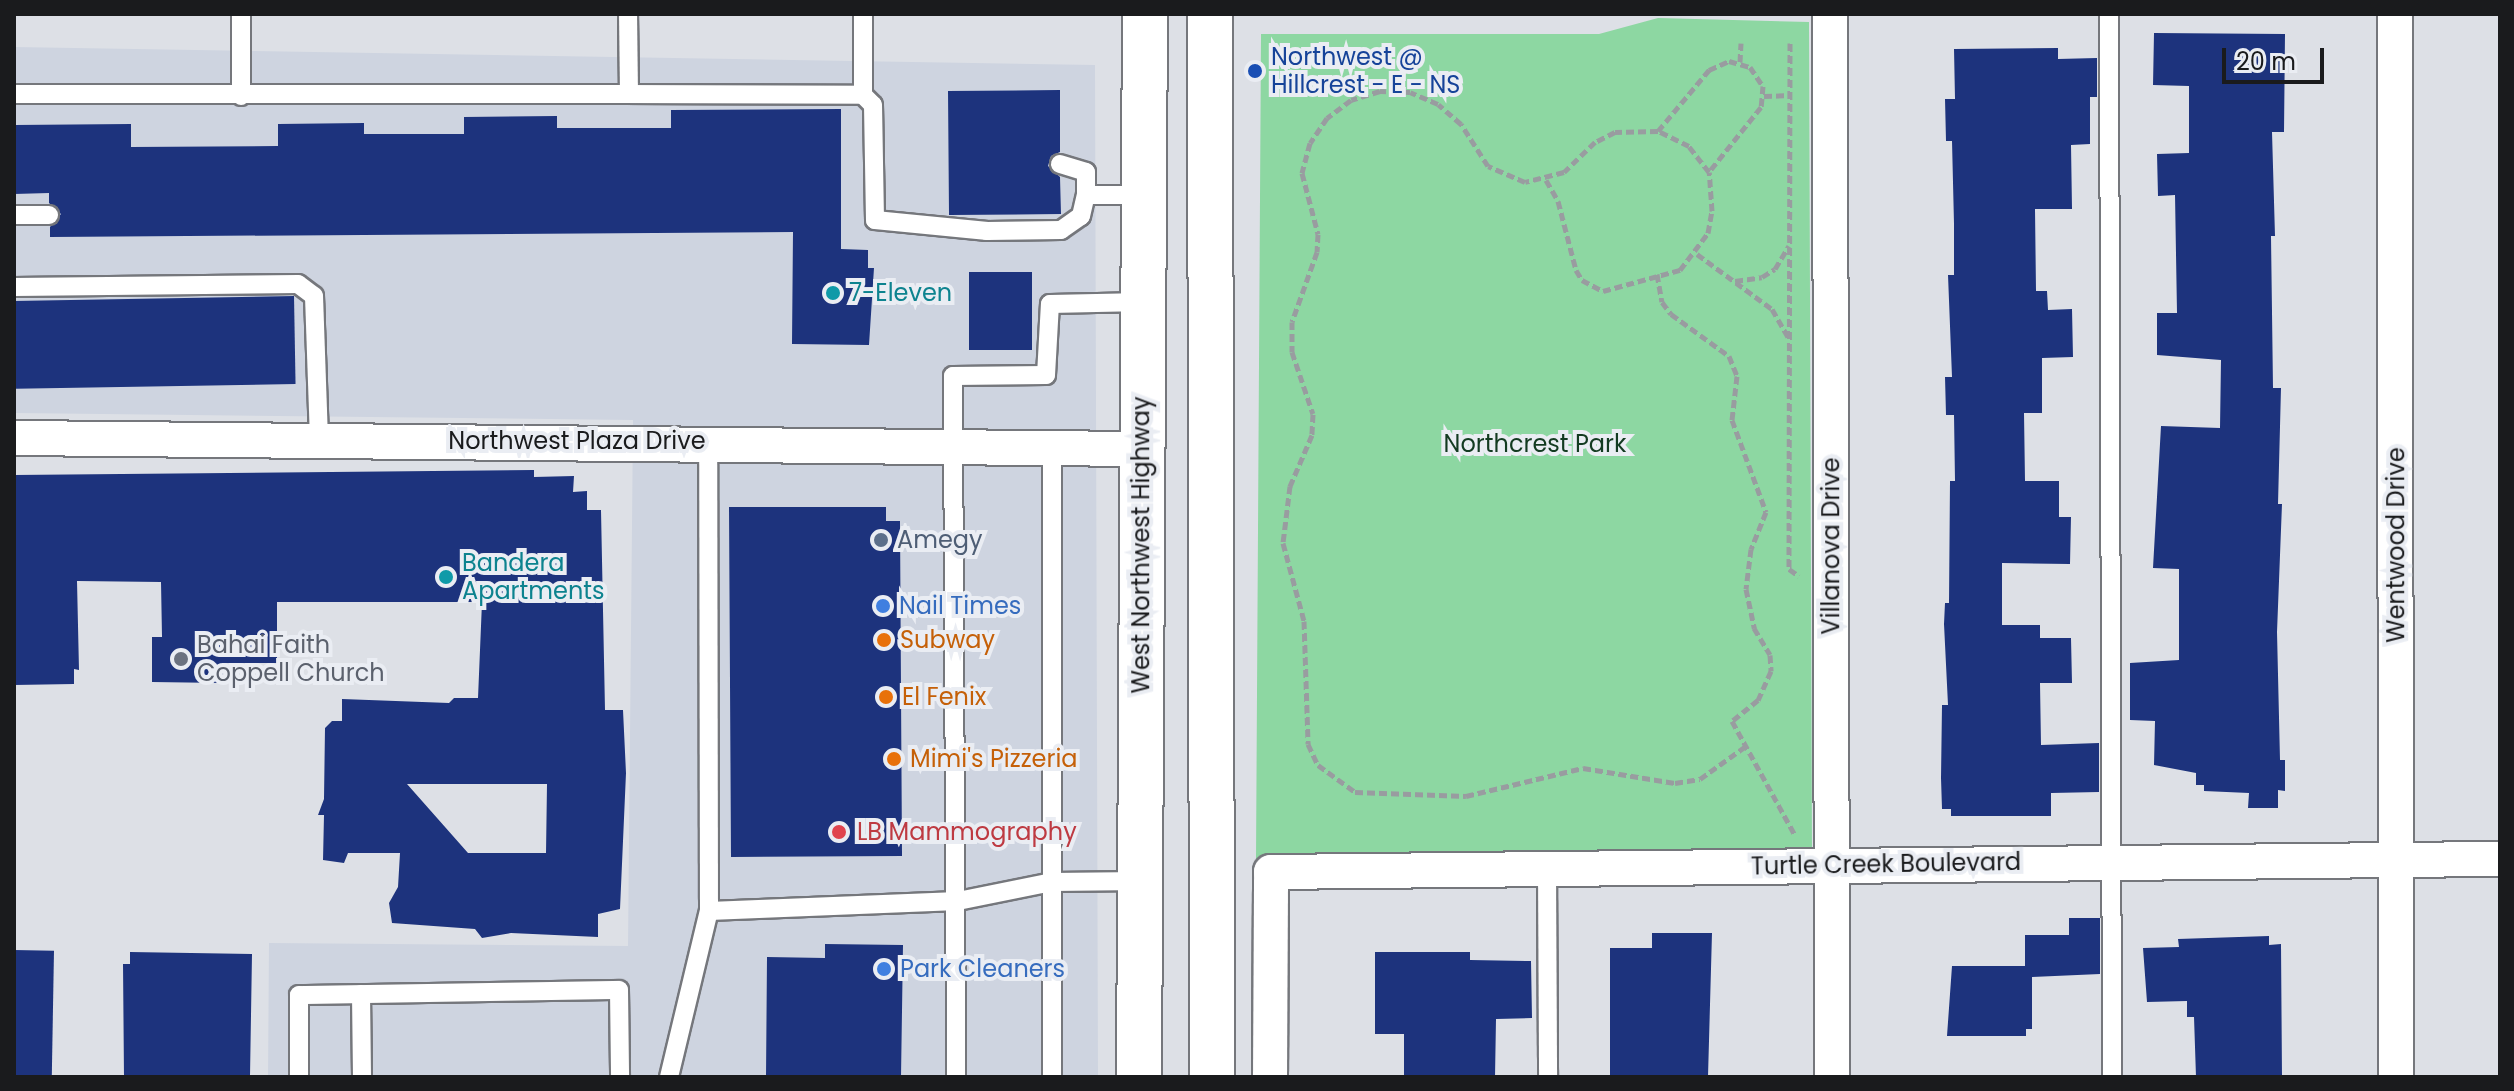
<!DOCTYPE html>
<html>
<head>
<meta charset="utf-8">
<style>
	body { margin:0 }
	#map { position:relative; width:2514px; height:1091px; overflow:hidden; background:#dde0e6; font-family:Poppins,sans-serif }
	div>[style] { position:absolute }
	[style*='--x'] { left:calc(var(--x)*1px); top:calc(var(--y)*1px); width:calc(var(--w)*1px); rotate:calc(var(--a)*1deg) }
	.built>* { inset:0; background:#ced4e0 }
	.green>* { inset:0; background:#8dd7a2 }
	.building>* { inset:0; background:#1d337d; transform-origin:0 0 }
	.path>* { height:5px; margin-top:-2.5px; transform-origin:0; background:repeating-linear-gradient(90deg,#999ca0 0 8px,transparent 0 12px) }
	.roads { filter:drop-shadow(2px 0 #75777c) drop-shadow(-2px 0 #75777c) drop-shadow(0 2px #75777c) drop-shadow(0 -2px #75777c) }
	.lane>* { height:18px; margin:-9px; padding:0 9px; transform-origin:9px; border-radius:9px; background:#fff }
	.street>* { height:34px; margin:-17px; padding:0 17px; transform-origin:17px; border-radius:17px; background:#fff }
	.primary>* { height:44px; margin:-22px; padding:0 22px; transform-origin:22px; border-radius:22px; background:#fff }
	.dots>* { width:22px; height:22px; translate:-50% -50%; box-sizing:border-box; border:4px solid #eaedf3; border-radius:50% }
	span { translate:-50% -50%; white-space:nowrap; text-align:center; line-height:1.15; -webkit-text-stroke:8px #eaedf3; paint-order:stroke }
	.transit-label { font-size:24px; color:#164399 }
	.left { translate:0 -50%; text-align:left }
	.culture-label { font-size:24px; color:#0d838f }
	.street-label { font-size:24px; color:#1a1b1d }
	.park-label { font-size:24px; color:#133b21 }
	.service-label { font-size:24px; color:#4e5e75 }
	.shop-label { font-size:24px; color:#366cbe }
	.food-label { font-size:24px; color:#c56008 }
	.worship-label { font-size:24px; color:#5b616d }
	.health-label { font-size:24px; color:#be3a42 }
	.frame { position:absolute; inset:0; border:16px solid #1a1b1d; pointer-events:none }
	.scale { position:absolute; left:2222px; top:48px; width:102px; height:36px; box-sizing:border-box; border:4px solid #1a1b1d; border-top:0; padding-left:10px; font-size:24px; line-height:28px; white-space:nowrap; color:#1a1b1d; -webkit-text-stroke:6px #eaedf3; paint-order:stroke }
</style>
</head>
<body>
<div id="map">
	<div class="built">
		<div style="clip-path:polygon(14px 47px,1095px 65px,1098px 1077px,268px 1077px,269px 943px,628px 946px,633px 420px,14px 413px)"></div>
	</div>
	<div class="green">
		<div style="clip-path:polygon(1658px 18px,1809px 22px,1812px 854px,1256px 859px,1261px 34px,1599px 34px)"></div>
	</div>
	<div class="building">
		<div style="clip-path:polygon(2154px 33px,2285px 34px,2284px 132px,2272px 132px,2275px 236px,2271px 236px,2273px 388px,2281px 388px,2278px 504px,2282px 504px,2277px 632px,2280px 760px,2285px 760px,2285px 791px,2278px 790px,2278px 808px,2248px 808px,2249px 793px,2204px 791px,2204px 785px,2196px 785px,2196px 773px,2154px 765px,2155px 721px,2130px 720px,2130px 663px,2179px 660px,2179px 569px,2153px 568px,2161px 426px,2220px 428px,2221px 360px,2157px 355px,2157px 313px,2177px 313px,2175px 195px,2158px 196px,2157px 154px,2189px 153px,2189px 86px,2153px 85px)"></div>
		<div style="clip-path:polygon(2058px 48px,2058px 59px,2097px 58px,2097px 97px,2090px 97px,2090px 144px,2071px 145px,2072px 209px,2035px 209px,2036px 291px,2047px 291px,2048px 310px,2072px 309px,2073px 357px,2042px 358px,2042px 413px,2024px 413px,2025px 481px,2059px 481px,2059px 517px,2071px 517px,2070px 564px,2002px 563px,2002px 625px,2040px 625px,2040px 638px,2071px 638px,2072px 683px,2040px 683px,2041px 745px,2099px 743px,2099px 792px,2051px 793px,2051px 816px,1951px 816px,1951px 809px,1942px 809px,1941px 778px,1942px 705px,1948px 705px,1944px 624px,1945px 603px,1949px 603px,1950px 481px,1955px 481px,1954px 415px,1946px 415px,1945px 377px,1952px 377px,1948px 275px,1954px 275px,1954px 224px,1952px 141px,1946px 141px,1945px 99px,1955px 99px,1954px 49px)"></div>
		<div style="clip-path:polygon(1060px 90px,1060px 152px,1051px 156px,1048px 166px,1060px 177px,1061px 214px,949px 215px,948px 91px)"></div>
		<div style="clip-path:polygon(841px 109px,841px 249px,868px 250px,868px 268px,874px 268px,869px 345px,792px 344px,793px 232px,50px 237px,50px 227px,61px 214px,49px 203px,49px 193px,14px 194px,14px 125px,131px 124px,131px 147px,278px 146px,278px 124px,364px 123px,364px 134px,464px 134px,464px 117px,557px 116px,557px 128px,671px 128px,671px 110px)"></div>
		<div style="left:969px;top:272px;width:63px;height:78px"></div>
		<div style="left:294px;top:296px;width:88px;height:280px;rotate:89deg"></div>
		<div style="clip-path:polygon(evenodd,534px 470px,534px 477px,574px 476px,573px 492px,587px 491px,587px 510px,601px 510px,605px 710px,623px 710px,626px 773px,620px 909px,598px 914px,598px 937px,511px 933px,482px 938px,475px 929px,392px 923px,389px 903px,398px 887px,400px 853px,348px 853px,344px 863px,323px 860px,324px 815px,318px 815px,324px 799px,325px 728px,332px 721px,342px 721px,342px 699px,449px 703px,454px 698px,478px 698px,482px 602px,277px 602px,277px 663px,222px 663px,223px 683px,152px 682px,152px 637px,162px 637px,161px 582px,77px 581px,79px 670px,74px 669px,74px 684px,14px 685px,14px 475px,534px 470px,407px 784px,547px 784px,546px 853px,468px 853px,407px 784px)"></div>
		<div style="clip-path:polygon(729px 507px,886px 507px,886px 521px,900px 521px,902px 856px,731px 857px)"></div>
		<div style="clip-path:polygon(2069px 918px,2100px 918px,2100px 974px,2032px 977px,2032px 1029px,2026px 1029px,2026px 1036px,1947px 1036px,1952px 966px,2025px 966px,2025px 935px,2069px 935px)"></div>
		<div style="clip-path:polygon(1652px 933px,1712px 933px,1708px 1077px,1610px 1077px,1610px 948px,1652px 948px)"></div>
		<div style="clip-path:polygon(2269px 936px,2269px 945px,2281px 944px,2282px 1077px,2196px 1077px,2194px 1017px,2187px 1017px,2187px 1001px,2147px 1002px,2143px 948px,2179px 947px,2178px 939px)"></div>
		<div style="clip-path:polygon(825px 944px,903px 945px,901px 1077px,766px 1077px,767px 957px,825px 958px)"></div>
		<div style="left:14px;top:950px;width:40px;height:127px;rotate:1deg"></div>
		<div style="clip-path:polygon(130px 952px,252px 954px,250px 1077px,124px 1077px,123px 964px,130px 964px)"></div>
		<div style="clip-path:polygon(1375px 952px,1470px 952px,1470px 960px,1531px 961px,1532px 1018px,1496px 1019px,1495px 1077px,1404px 1077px,1404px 1034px,1375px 1034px)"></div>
	</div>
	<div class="path">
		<div style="--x:1790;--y:43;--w:526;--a:90.11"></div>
		<div style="--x:1789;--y:569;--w:12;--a:35"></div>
		<div style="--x:1740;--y:62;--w:19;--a:-87"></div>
		<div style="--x:1764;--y:96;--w:26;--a:-2"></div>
		<div style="--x:1658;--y:131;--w:80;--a:-50.1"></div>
		<div style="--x:1709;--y:70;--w:22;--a:-24"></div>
		<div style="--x:1729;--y:61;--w:22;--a:16"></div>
		<div style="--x:1750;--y:67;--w:23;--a:56"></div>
		<div style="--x:1763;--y:86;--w:21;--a:95"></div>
		<div style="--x:1761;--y:107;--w:83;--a:128.7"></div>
		<div style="--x:1546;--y:180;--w:24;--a:60"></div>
		<div style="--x:1558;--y:201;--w:71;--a:75.4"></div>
		<div style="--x:1576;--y:270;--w:12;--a:59"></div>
		<div style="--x:1582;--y:280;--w:24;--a:28"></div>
		<div style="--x:1603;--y:291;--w:80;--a:-15.3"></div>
		<div style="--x:1680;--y:270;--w:46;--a:-52.9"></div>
		<div style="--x:1708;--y:233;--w:22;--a:-80"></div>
		<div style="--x:1712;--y:211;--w:39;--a:-94"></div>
		<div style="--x:1709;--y:172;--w:33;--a:-128"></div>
		<div style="--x:1689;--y:146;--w:34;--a:-154"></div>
		<div style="--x:1658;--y:131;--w:43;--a:178.7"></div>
		<div style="--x:1615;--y:132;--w:22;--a:153"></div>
		<div style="--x:1595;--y:142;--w:43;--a:135.9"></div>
		<div style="--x:1564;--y:172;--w:40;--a:165.6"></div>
		<div style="--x:1525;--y:182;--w:40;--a:-156.6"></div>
		<div style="--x:1488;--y:166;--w:50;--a:-122.7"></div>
		<div style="--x:1461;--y:124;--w:30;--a:-139"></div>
		<div style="--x:1438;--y:104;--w:30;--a:-157"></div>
		<div style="--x:1410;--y:92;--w:30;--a:-178"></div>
		<div style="--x:1380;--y:91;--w:30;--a:163"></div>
		<div style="--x:1351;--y:100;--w:30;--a:143"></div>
		<div style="--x:1327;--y:118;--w:30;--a:124"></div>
		<div style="--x:1310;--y:143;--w:31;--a:105"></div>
		<div style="--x:1302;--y:173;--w:63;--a:75.3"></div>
		<div style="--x:1318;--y:234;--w:18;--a:93"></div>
		<div style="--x:1317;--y:252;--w:74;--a:109.7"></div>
		<div style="--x:1292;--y:322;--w:30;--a:90"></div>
		<div style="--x:1292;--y:352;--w:65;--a:71.3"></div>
		<div style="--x:1313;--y:414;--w:21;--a:93"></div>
		<div style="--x:1312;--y:435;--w:56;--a:113.3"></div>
		<div style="--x:1290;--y:486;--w:57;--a:97"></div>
		<div style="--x:1283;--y:543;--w:81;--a:74.9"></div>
		<div style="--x:1304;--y:621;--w:123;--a:88.1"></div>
		<div style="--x:1308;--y:744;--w:23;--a:65"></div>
		<div style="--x:1318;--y:765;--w:46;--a:36.1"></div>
		<div style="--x:1355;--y:792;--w:111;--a:2.1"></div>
		<div style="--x:1466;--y:796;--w:120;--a:-13.5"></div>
		<div style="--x:1583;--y:768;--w:93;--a:9.3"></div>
		<div style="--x:1675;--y:783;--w:25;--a:-9"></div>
		<div style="--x:1700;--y:779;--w:57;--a:-35.7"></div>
		<div style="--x:1697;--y:254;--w:93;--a:36.3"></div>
		<div style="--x:1772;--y:309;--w:34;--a:60"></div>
		<div style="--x:1657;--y:274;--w:28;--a:80"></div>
		<div style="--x:1662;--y:302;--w:15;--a:53"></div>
		<div style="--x:1671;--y:314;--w:72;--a:35.9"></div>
		<div style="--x:1729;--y:356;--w:22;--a:68"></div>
		<div style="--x:1737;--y:376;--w:44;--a:96.5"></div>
		<div style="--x:1732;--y:420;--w:98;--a:69.7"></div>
		<div style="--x:1766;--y:512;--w:40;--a:112"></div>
		<div style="--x:1751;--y:549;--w:40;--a:97.1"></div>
		<div style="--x:1746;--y:589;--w:40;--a:78"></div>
		<div style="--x:1754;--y:628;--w:31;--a:59"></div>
		<div style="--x:1770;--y:655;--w:16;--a:86"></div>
		<div style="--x:1771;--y:671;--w:32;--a:114"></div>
		<div style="--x:1758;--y:700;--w:33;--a:141"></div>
		<div style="--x:1732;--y:721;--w:130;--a:61.1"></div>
		<div style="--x:1735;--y:281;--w:27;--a:-8"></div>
		<div style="--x:1762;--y:277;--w:15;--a:-32"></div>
		<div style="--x:1775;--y:269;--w:27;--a:-59"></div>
	</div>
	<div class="roads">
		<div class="lane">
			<div style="--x:241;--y:14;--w:82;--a:90"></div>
			<div style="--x:2109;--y:14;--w:1063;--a:89.84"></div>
			<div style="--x:14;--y:94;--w:615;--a:0"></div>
			<div style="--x:629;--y:94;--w:80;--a:-90.7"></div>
			<div style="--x:629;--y:94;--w:234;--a:0.2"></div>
			<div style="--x:863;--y:95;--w:81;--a:-90"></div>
			<div style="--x:863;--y:95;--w:14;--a:45"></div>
			<div style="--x:873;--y:105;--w:115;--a:89"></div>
			<div style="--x:875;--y:220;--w:113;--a:5.6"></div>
			<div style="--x:987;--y:231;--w:74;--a:-0.8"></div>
			<div style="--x:1061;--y:230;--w:24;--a:-35"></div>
			<div style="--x:1081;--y:216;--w:22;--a:-77"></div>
			<div style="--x:1086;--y:195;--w:57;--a:0"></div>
			<div style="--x:1060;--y:164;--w:27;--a:17"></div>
			<div style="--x:1086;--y:172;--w:23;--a:90"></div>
			<div style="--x:14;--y:215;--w:35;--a:0"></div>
			<div style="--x:14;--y:287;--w:284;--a:-0.6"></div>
			<div style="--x:298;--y:284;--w:20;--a:37"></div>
			<div style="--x:314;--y:296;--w:143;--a:88"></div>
			<div style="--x:1052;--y:448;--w:629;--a:90"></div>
			<div style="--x:1547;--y:869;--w:208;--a:89.7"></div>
			<div style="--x:709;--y:911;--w:249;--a:-2.3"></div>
			<div style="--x:958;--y:901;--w:96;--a:-11.4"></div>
			<div style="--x:1052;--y:882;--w:89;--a:-0.6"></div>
			<div style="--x:361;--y:994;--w:83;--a:89.3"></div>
			<div style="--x:299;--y:1077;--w:82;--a:-90"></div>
			<div style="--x:299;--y:995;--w:320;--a:-0.9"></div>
			<div style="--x:619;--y:990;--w:87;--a:89.3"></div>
			<div style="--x:669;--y:1077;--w:171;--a:-76.5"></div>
			<div style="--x:709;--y:911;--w:469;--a:-90.1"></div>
			<div style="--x:956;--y:1077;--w:701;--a:-90.25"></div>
			<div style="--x:953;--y:376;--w:93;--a:-0.6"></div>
			<div style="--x:1046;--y:375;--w:71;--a:-86.8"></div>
			<div style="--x:1050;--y:304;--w:93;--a:-1.2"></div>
		</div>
		<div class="street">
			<div style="--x:1830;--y:14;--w:1063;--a:89.89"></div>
			<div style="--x:2395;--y:14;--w:1063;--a:89.95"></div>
			<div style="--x:14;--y:438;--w:1126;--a:0.56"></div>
			<div style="--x:1270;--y:1077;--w:205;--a:-89.7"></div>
			<div style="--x:1271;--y:872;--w:1229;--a:-0.61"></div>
		</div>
		<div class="primary">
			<div style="--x:1210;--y:14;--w:1063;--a:89.89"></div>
			<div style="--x:1139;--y:1077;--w:1063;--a:-89.68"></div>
		</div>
	</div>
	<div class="dots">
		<div style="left:1255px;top:71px;background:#1a4fb4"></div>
		<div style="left:833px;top:293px;background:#0f9aa8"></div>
		<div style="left:881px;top:540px;background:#5c6f8a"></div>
		<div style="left:446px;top:577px;background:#0f9aa8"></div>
		<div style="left:883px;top:606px;background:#3f7fe0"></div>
		<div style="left:884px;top:640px;background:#e8710a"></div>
		<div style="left:181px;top:659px;background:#6b7280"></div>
		<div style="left:886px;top:697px;background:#e8710a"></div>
		<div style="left:894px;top:759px;background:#e8710a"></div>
		<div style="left:839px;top:832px;background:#e0444e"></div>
		<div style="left:884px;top:969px;background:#3f7fe0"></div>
	</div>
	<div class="transit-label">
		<span class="left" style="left:1271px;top:71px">Northwest @<br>Hillcrest - E - NS</span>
	</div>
	<div class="culture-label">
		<span class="left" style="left:849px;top:293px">7-Eleven</span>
		<span class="left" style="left:462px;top:577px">Bandera<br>Apartments</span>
	</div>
	<div class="street-label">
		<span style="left:577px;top:441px">Northwest Plaza Drive</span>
		<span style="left:1141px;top:545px;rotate:-90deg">West Northwest Highway</span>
		<span style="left:2396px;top:545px;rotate:-90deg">Wentwood Drive</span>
		<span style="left:1831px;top:546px;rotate:-90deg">Villanova Drive</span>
		<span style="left:1886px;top:864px;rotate:-1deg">Turtle Creek Boulevard</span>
	</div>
	<div class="park-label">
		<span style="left:1535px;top:444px">Northcrest Park</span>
	</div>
	<div class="service-label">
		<span class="left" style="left:897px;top:540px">Amegy</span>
	</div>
	<div class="shop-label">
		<span class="left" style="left:899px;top:606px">Nail Times</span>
		<span class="left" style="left:900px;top:969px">Park Cleaners</span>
	</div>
	<div class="food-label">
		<span class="left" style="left:900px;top:640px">Subway</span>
		<span class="left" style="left:902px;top:697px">El Fenix</span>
		<span class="left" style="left:910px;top:759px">Mimi's Pizzeria</span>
	</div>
	<div class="worship-label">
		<span class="left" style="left:197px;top:659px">Bahai Faith<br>Coppell Church</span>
	</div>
	<div class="health-label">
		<span class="left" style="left:857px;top:832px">LB Mammography</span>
	</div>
	<div class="frame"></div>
	<div class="scale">20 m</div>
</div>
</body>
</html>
